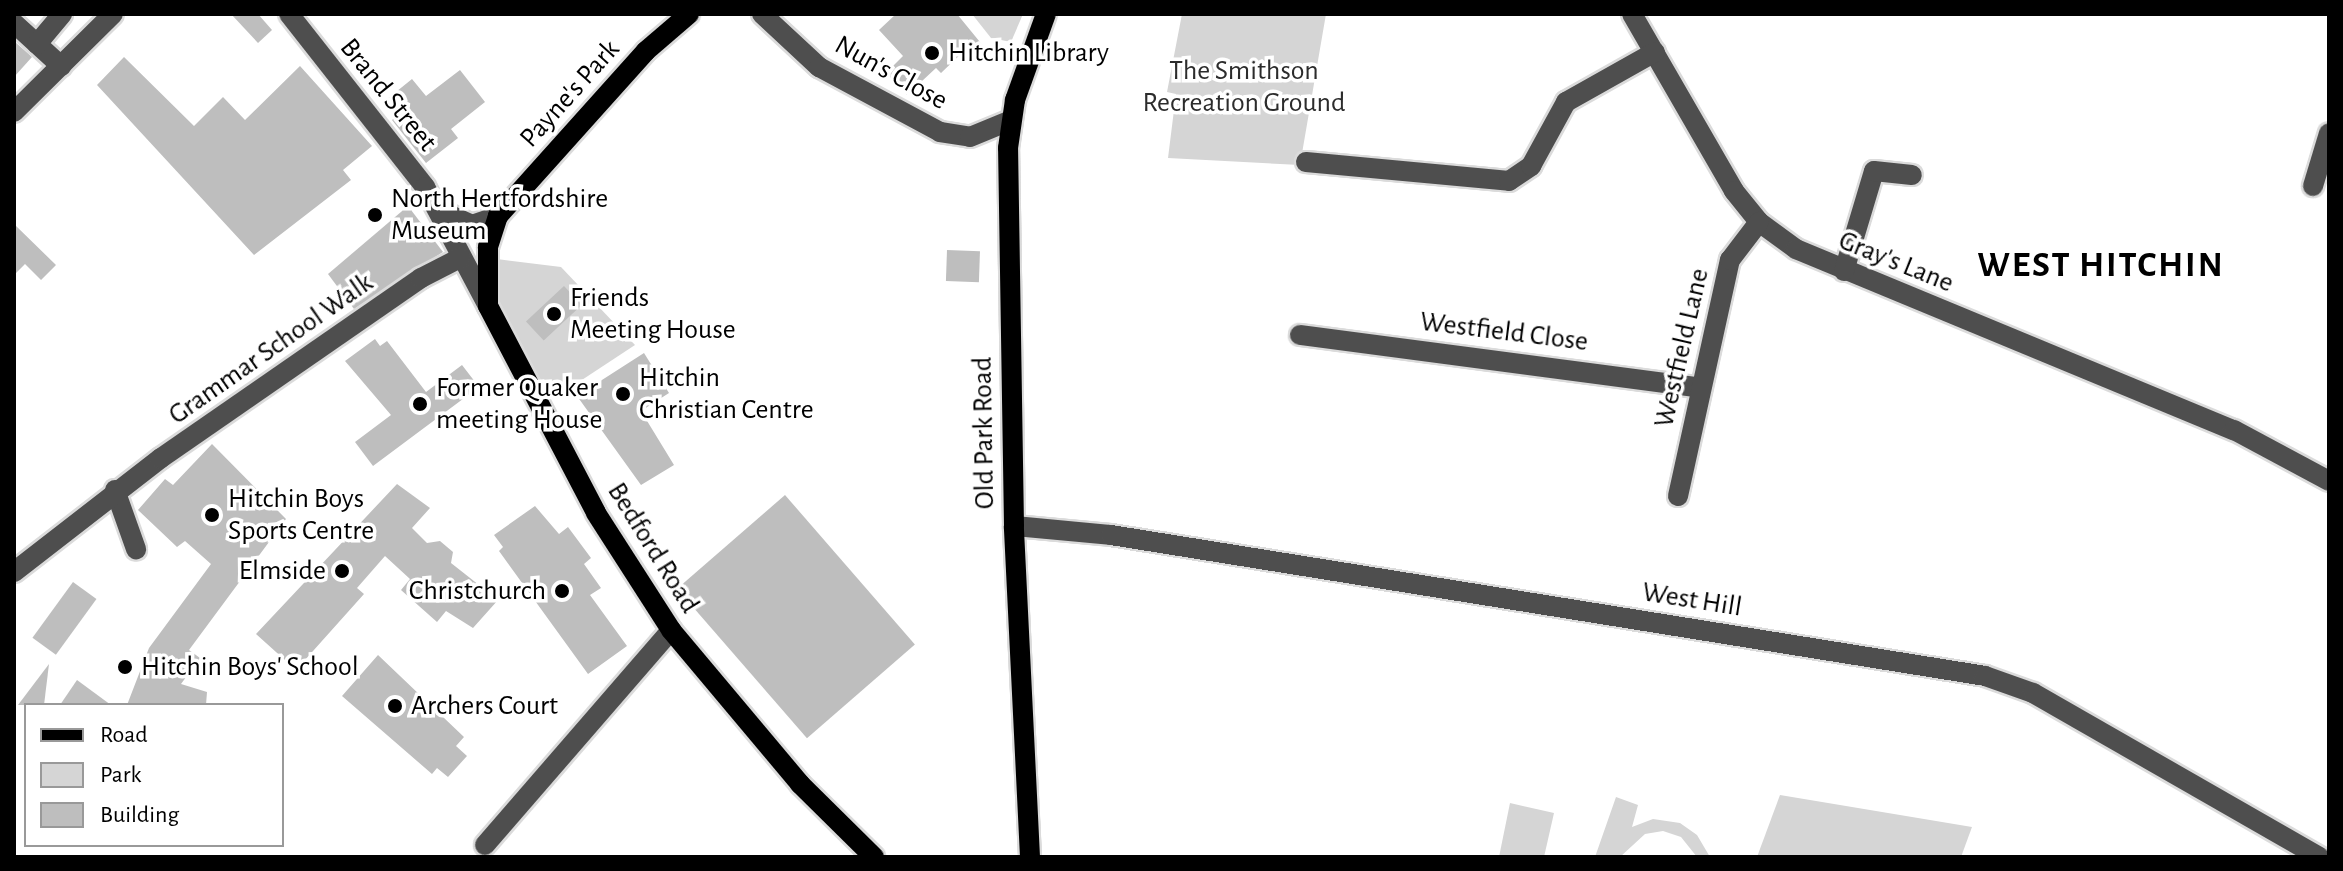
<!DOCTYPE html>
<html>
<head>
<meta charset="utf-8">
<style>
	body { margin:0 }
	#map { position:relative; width:2343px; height:871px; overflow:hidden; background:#fff; font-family:"Alegreya Sans",sans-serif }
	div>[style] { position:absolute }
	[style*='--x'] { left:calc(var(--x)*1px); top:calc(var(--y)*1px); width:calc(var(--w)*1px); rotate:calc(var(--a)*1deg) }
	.green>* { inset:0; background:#d5d5d5 }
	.building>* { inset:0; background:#bebebe; transform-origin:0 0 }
	.roads { filter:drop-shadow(2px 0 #dbdbdb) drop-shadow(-2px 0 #dbdbdb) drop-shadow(0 2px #dbdbdb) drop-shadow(0 -2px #dbdbdb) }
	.minor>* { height:20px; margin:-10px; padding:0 10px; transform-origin:10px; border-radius:10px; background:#4e4e4e }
	.major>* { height:20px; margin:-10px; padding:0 10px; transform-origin:10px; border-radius:10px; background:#000 }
	.dots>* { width:22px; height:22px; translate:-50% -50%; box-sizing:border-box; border:4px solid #fff; border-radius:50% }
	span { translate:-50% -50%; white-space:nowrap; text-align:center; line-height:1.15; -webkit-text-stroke:7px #fff; paint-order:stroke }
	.poi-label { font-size:28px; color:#000 }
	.left { translate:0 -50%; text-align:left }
	.right { translate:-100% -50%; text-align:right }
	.park-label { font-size:28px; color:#2c2c2c }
	.street-label { font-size:28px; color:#000 }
	.district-label { font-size:36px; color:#000; font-weight:700; letter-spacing:2px }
	.frame { position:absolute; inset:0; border:16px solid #000; pointer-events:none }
	.legend { position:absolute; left:24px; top:703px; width:260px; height:144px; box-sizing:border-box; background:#fff; border:2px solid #999; margin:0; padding:10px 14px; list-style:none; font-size:24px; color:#000 }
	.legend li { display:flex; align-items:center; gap:16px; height:40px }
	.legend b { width:40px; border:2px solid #999 }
</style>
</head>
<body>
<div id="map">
	<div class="green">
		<div style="clip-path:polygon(972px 14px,1023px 14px,1011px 42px,991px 38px)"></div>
		<div style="clip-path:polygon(1182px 14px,1326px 14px,1300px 165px,1168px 158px,1176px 94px,1167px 92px)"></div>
		<div style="clip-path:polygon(497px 259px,561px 267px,635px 345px,553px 399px,500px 315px,493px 285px)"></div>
		<div style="clip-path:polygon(1780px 795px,1972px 827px,1961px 857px,1757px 857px)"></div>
		<div style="clip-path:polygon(1616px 797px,1638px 805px,1632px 827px,1653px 819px,1680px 823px,1697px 835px,1710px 857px,1697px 857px,1681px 837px,1663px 831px,1645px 834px,1620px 857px,1595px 857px)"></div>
		<div style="clip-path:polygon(1510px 803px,1554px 813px,1544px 857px,1499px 857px)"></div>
	</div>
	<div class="building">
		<div style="clip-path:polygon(231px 14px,258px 14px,272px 30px,258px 43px)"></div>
		<div style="clip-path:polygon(896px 14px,957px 14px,984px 47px,971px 59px,964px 51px,941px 73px,936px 68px,907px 95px,886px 73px,903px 56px,879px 30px)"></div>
		<div style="clip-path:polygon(14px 41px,32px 57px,14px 77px)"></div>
		<div style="clip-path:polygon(124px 57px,194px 126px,223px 97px,245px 120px,300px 66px,372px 146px,343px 170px,351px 180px,254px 255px,97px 85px)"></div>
		<div style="clip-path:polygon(460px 70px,485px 102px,451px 129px,458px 138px,426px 163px,392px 120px,398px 115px,386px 100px,412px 79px,426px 96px)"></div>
		<div style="clip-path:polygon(408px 206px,443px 252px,354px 309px,328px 274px)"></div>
		<div style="clip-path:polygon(14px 224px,56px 265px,41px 280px,25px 264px,14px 275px)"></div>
		<div style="left:947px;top:250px;width:33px;height:31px;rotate:2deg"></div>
		<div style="left:564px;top:286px;width:26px;height:52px;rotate:47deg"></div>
		<div style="clip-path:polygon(375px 339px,380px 346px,387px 341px,426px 392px,462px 365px,479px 387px,373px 466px,355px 442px,391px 415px,345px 361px)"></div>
		<div style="clip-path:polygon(644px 353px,669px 393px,641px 411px,674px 465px,641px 485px,577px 396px)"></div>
		<div style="clip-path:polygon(212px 444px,286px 519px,189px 650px,200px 658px,181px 684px,207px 692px,206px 705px,127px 705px,149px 648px,211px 564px,185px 541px,177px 547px,138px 510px,165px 479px,173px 485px)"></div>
		<div style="clip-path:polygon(397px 484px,430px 508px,412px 528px,427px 543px,440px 541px,453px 552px,451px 563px,498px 600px,473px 628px,446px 611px,437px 622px,401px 590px,410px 579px,385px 556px,357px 588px,364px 594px,296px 670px,256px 634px)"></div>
		<div style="left:785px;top:495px;width:198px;height:143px;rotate:49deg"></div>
		<div style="clip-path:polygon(535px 506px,559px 534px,568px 527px,591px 558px,584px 564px,601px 588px,590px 595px,627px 646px,588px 674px,499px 551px,503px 547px,494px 535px)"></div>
		<div style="left:73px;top:582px;width:29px;height:69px;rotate:36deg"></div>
		<div style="clip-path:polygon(378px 655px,464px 737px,456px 746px,467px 756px,448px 777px,437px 768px,432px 774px,342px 696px)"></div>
		<div style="clip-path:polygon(49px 664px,44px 705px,18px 705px)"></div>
		<div style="clip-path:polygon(77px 680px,111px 705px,60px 705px)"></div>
	</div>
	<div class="roads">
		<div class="minor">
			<div style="--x:289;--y:14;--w:220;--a:51.8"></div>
			<div style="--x:425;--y:187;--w:135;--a:62.1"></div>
			<div style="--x:762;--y:14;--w:78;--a:42.9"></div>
			<div style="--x:819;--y:67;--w:137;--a:28.2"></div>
			<div style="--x:940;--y:132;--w:30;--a:9"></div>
			<div style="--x:970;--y:137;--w:42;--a:-22.3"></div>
			<div style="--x:1632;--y:14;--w:204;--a:60"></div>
			<div style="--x:1734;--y:191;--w:40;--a:51"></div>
			<div style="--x:1759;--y:222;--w:46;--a:36.1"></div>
			<div style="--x:1796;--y:249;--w:474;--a:22.5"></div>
			<div style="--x:2234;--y:430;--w:108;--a:28.2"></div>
			<div style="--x:14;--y:23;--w:64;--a:42.5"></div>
			<div style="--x:37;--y:44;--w:39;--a:-50"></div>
			<div style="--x:14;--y:112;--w:139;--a:-44.7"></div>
			<div style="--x:1306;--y:162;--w:204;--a:5.3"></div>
			<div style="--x:1509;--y:181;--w:27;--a:-34"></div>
			<div style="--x:1531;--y:166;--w:73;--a:-61.3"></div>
			<div style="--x:1566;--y:102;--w:102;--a:-29.3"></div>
			<div style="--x:2313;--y:186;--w:55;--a:-73.2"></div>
			<div style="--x:441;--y:211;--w:34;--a:24"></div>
			<div style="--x:472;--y:225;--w:28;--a:-19"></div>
			<div style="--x:1844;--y:271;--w:104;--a:-73.3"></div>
			<div style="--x:1874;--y:171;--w:38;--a:6"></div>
			<div style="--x:1300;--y:335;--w:404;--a:7.5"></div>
			<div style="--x:115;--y:490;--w:63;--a:70.4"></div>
			<div style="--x:1678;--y:496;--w:242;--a:-77.6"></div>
			<div style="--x:1730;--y:260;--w:48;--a:-52.7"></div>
			<div style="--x:1014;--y:526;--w:97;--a:5.3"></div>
			<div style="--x:1111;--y:535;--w:885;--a:9.16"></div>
			<div style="--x:1985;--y:676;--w:51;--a:19.5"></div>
			<div style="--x:2033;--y:693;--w:330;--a:29.8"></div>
			<div style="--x:14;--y:572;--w:186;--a:-37.8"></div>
			<div style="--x:161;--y:458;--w:316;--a:-34.7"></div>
			<div style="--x:421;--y:278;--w:44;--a:-27.1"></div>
			<div style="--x:485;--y:845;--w:284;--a:-49.1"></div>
		</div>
		<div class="major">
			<div style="--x:689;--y:14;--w:57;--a:139.3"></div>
			<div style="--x:646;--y:51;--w:222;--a:131.9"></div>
			<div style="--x:498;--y:216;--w:33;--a:108"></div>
			<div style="--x:488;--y:247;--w:59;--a:90"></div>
			<div style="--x:488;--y:306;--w:233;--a:62.4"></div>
			<div style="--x:596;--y:513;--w:139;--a:57.3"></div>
			<div style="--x:671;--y:630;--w:201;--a:50"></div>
			<div style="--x:800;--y:784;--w:104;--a:44.6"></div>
			<div style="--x:1030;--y:857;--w:331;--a:-92.8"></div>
			<div style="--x:1014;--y:526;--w:378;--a:-90.9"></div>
			<div style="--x:1008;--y:148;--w:49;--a:-81.7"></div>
			<div style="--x:1015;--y:100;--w:91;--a:-70.2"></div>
		</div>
	</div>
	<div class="dots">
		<div style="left:932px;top:53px;background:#000"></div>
		<div style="left:375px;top:215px;background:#000"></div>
		<div style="left:554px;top:314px;background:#000"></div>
		<div style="left:623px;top:394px;background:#000"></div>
		<div style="left:420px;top:404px;background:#000"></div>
		<div style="left:212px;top:515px;background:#000"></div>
		<div style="left:342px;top:571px;background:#000"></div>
		<div style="left:562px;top:591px;background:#000"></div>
		<div style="left:125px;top:667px;background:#000"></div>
		<div style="left:395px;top:706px;background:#000"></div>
	</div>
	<div class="poi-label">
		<span class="left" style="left:948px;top:53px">Hitchin Library</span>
		<span class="left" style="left:391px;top:215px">North Hertfordshire<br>Museum</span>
		<span class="left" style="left:570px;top:314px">Friends<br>Meeting House</span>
		<span class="left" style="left:639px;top:394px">Hitchin<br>Christian Centre</span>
		<span class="left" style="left:436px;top:404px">Former Quaker<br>meeting House</span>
		<span class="left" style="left:228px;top:515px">Hitchin Boys<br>Sports Centre</span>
		<span class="right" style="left:326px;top:571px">Elmside</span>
		<span class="right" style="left:546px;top:591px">Christchurch</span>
		<span class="left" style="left:141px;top:667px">Hitchin Boys' School</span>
		<span class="left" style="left:411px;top:706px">Archers Court</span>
	</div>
	<div class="park-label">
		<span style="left:1244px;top:87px">The Smithson<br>Recreation Ground</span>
	</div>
	<div class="street-label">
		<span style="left:891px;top:73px;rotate:29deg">Nun's Close</span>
		<span style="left:570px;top:94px;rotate:-48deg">Payne's Park</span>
		<span style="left:388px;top:95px;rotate:51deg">Brand Street</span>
		<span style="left:1896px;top:262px;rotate:22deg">Gray's Lane</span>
		<span style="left:1504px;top:332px;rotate:7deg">Westfield Close</span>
		<span style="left:1682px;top:348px;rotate:-77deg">Westfield Lane</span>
		<span style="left:271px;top:349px;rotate:-35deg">Grammar School Walk</span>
		<span style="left:984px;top:433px;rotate:-91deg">Old Park Road</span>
		<span style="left:653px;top:548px;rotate:58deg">Bedford Road</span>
		<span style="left:1692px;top:600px;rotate:9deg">West Hill</span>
	</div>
	<div class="district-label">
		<span style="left:2101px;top:266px">WEST HITCHIN</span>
	</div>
	<div class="frame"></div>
	<ul class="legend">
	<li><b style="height:10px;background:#000"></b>Road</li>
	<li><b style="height:22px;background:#d5d5d5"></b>Park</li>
	<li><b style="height:22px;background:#bebebe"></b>Building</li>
	</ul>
</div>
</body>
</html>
